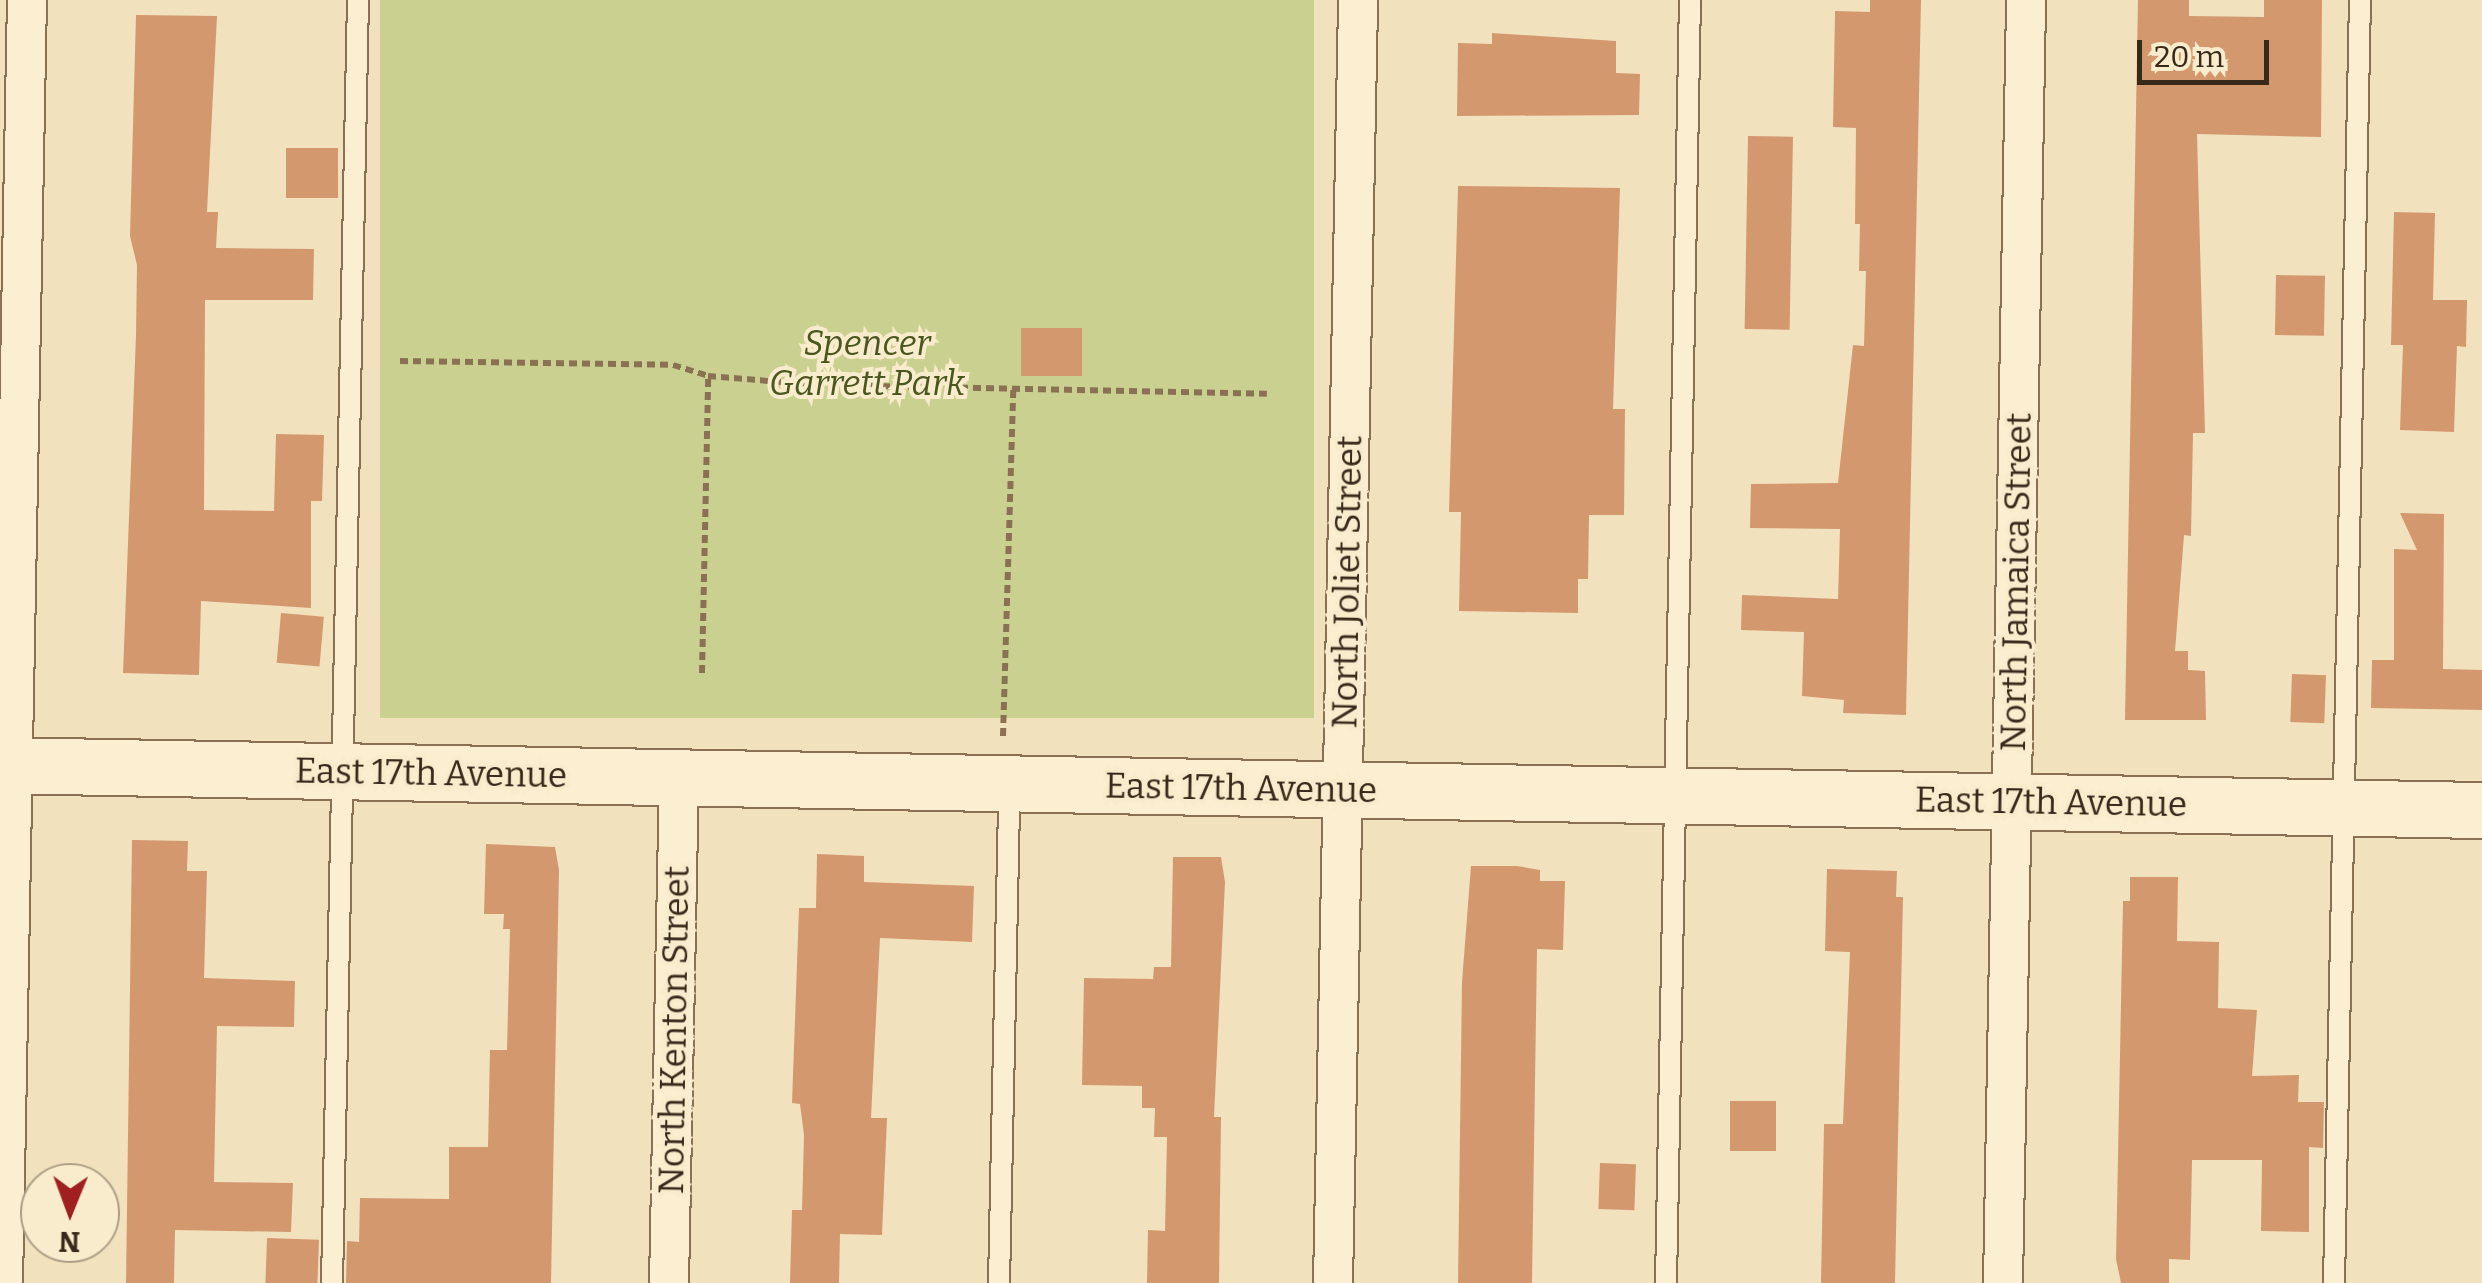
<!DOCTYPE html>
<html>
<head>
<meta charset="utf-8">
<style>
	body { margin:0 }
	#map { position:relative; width:2482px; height:1283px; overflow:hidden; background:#f2e1bd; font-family:Bitter,serif }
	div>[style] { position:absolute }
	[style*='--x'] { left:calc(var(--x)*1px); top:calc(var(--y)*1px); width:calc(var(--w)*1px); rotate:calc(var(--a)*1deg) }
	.green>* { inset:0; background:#cad190; transform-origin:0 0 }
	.building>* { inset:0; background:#d4986f; transform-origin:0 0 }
	.path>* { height:6px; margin-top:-3px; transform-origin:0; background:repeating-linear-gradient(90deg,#8b7154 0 8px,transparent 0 13px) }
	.roads { filter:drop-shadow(2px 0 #8b7154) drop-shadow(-2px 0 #8b7154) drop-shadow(0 2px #8b7154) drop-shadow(0 -2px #8b7154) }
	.lane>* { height:20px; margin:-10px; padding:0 10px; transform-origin:10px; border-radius:10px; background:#fcefd1 }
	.street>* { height:38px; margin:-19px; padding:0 19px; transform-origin:19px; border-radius:19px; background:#fcefd1 }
	.secondary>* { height:55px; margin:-27.5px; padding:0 27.5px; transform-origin:27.5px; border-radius:27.5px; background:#fcefd1 }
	span { translate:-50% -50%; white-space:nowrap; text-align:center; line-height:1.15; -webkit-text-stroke:8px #f8eccd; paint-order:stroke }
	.park-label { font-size:35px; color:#4a571f; font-style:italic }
	.street-label { font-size:35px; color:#39291b }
	.north { position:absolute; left:20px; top:1163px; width:100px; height:100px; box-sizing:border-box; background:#f8eccd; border:2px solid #ac9e86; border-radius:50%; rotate:181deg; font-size:28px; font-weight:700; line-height:40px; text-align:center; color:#39291b }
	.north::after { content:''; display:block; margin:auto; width:35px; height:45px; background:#a01f21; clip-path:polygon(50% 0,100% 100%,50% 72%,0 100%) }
	.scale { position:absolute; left:2137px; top:40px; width:132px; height:45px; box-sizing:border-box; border:5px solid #39291b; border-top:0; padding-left:12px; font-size:30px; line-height:35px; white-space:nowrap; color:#39291b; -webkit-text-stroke:8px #f8eccd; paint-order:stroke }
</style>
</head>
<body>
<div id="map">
	<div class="green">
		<div style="left:380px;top:0;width:934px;height:718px"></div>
	</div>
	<div class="building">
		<div style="clip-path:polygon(1870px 0,1921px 0,1906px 715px,1843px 713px,1844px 700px,1802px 696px,1804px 632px,1741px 630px,1742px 595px,1838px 599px,1840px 529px,1750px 528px,1751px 484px,1838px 483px,1853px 345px,1864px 346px,1866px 271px,1859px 271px,1860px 224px,1855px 224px,1856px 128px,1833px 127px,1835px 11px,1870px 12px)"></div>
		<div style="clip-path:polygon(2138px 0,2189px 0,2189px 16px,2264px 17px,2264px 0,2322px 0,2321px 137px,2197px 134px,2205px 433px,2193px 433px,2191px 536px,2184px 535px,2175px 651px,2188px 651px,2188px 670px,2205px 671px,2206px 720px,2125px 720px)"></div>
		<div style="clip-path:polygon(136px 15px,217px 16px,207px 212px,218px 212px,216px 248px,314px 249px,313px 300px,205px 300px,204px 510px,274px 511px,276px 434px,324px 435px,322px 501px,311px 501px,311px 608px,201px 601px,199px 675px,123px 673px,136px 335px,137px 265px,130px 236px)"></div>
		<div style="clip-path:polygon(1492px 33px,1616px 41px,1616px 73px,1640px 74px,1639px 115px,1457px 116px,1458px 43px,1492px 44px)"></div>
		<div style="left:1748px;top:136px;width:45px;height:193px;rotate:1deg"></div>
		<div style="left:286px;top:148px;width:52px;height:50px"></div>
		<div style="clip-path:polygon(1458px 186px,1620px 188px,1613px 409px,1625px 409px,1624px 515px,1589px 515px,1588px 579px,1578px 579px,1578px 613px,1459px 611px,1461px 512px,1449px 512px)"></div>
		<div style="clip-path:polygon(2394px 212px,2435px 213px,2433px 300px,2467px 300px,2466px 347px,2457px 346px,2454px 432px,2400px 430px,2403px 345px,2391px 345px)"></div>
		<div style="left:2276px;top:275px;width:49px;height:60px;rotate:1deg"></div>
		<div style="left:1082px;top:328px;width:48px;height:61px;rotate:90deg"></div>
		<div style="clip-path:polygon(2400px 513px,2444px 514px,2443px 669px,2482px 670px,2482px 710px,2371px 708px,2372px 660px,2394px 660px,2394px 549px,2417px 550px)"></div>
		<div style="left:281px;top:613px;width:43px;height:50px;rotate:5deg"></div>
		<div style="left:2292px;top:674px;width:34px;height:48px;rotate:2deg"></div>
		<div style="clip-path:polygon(132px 840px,188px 841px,187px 871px,207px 871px,204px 978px,295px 981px,294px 1027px,217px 1026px,214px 1182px,293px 1183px,291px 1232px,175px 1230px,174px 1283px,126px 1283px)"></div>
		<div style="clip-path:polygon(486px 844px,555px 847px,559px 870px,551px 1283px,346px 1283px,347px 1241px,359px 1242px,360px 1198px,449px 1199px,449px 1147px,488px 1147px,490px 1050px,507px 1050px,510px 929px,503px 929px,504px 914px,484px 914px)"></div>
		<div style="clip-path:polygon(817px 854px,864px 856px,864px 882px,974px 886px,972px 942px,880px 938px,871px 1118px,887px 1118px,882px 1235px,840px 1234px,839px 1283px,790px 1283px,792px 1210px,802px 1210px,804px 1135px,800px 1104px,792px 1103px,799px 908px,816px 908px)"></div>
		<div style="clip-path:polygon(1173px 857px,1221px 857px,1225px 882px,1214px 1117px,1221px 1117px,1219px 1283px,1147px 1283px,1148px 1230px,1165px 1231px,1167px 1137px,1154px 1137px,1155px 1108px,1142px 1108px,1142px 1086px,1082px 1085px,1084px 978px,1153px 979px,1154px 967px,1171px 967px)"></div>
		<div style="clip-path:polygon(1471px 866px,1517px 866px,1540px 870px,1540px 881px,1565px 881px,1563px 950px,1537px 949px,1532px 1283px,1458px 1283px,1462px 982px)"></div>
		<div style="clip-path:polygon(1827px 869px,1897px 871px,1896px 897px,1903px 897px,1895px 1283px,1821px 1283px,1824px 1124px,1843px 1124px,1850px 952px,1825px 951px)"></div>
		<div style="clip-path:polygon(2130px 877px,2178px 877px,2177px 941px,2219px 942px,2218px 1008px,2257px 1010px,2252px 1076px,2299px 1075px,2298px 1102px,2324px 1102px,2323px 1148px,2309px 1147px,2309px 1232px,2261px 1231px,2262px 1160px,2192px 1160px,2190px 1260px,2169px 1259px,2169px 1283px,2121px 1283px,2116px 1259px,2123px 901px,2130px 901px)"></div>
		<div style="left:1730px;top:1101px;width:46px;height:50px"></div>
		<div style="left:1600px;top:1163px;width:36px;height:46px;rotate:2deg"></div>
		<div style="left:267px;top:1238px;width:52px;height:45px;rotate:2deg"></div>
	</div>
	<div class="path">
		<div style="--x:400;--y:361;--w:273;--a:0.8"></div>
		<div style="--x:673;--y:365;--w:37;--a:17"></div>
		<div style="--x:708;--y:376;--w:109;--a:4.7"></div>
		<div style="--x:817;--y:385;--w:450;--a:1.1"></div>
		<div style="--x:702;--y:673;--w:297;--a:-88.8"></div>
		<div style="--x:1003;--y:736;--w:347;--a:-88.3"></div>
	</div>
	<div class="roads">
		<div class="lane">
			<div style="--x:332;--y:1283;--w:1283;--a:-88.84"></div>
			<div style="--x:999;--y:1283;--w:498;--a:-88.8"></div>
			<div style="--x:1666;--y:1283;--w:1283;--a:-88.93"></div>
			<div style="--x:2334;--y:1283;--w:1283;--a:-88.84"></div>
		</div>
		<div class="street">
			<div style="--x:3;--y:1283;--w:1283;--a:-88.93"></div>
			<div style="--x:669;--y:1283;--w:506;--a:-88.87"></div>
			<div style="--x:1333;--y:1283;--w:1283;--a:-88.88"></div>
			<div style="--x:2003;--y:1283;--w:1283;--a:-88.97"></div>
		</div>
		<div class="secondary">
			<div style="--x:0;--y:765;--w:2482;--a:1.04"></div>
		</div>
	</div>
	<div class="park-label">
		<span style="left:867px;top:363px">Spencer<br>Garrett Park</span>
	</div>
	<div class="street-label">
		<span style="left:1347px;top:582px;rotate:-89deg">North Joliet Street</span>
		<span style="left:2016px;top:582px;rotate:-89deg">North Jamaica Street</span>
		<span style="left:431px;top:773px;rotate:1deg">East 17th Avenue</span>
		<span style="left:1241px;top:788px;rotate:1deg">East 17th Avenue</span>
		<span style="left:2051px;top:802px;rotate:1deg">East 17th Avenue</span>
		<span style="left:674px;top:1030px;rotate:-89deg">North Kenton Street</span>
	</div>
	<div class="north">N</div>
	<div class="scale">20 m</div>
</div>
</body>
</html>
